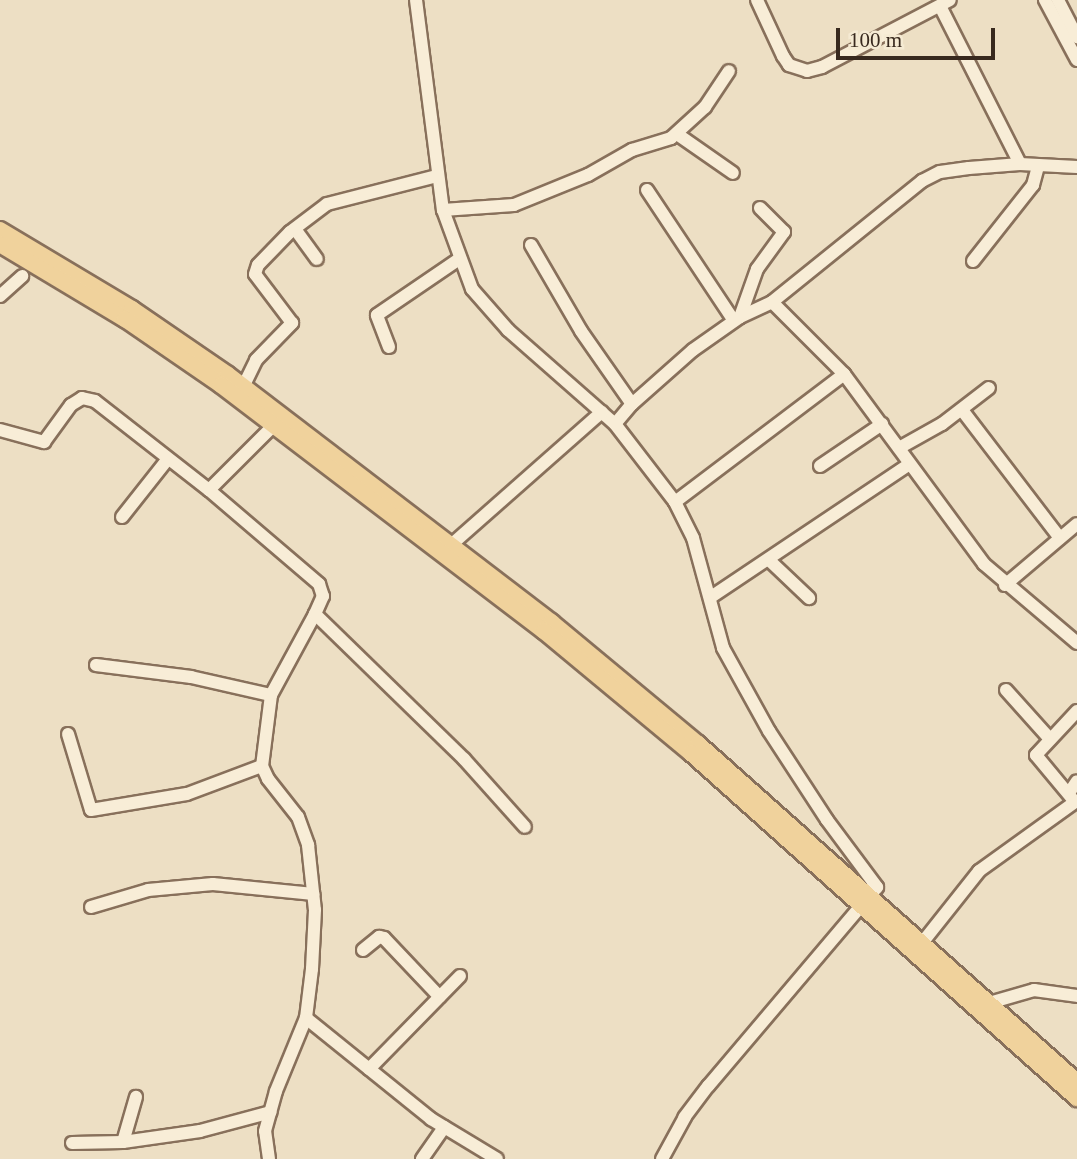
<!DOCTYPE html>
<html>
<head>
<meta charset="utf-8">
<style>
	body { margin:0 }
	#map { position:relative; width:1077px; height:1159px; overflow:hidden; background:#eddfc4; font-family:Georgia,serif }
	div>[style] { position:absolute }
	[style*='--x'] { left:calc(var(--x)*1px); top:calc(var(--y)*1px); width:calc(var(--w)*1px); rotate:calc(var(--a)*1deg) }
	.roads { filter:drop-shadow(2px 0 #88705b) drop-shadow(-2px 0 #88705b) drop-shadow(0 2px #88705b) drop-shadow(0 -2px #88705b) }
	.minor>* { height:12px; margin:-6px; padding:0 6px; transform-origin:6px; border-radius:6px; background:#f8edd7 }
	.major>* { height:16px; margin:-8px; padding:0 8px; transform-origin:8px; border-radius:8px; background:#f0d29c }
	span { translate:-50% -50%; white-space:nowrap; text-align:center; line-height:1.15; -webkit-text-stroke:7px #f5ead3; paint-order:stroke }
	.scale { position:absolute; left:836px; top:28px; width:159px; height:32px; box-sizing:border-box; border:4px solid #38291e; border-top:0; padding-left:9px; font-size:21px; line-height:24px; white-space:nowrap; color:#38291e; -webkit-text-stroke:5px #f5ead3; paint-order:stroke }
</style>
</head>
<body>
<div id="map">
	<div class="roads">
		<div class="minor">
			<div style="--x:416;--y:0;--w:212;--a:82.7"></div>
			<div style="--x:443;--y:210;--w:84;--a:69.8"></div>
			<div style="--x:472;--y:289;--w:55;--a:48.7"></div>
			<div style="--x:508;--y:330;--w:142;--a:41.3"></div>
			<div style="--x:615;--y:424;--w:98;--a:52.4"></div>
			<div style="--x:675;--y:502;--w:40;--a:63.4"></div>
			<div style="--x:693;--y:538;--w:114;--a:74.7"></div>
			<div style="--x:723;--y:648;--w:95;--a:61"></div>
			<div style="--x:769;--y:731;--w:106;--a:56.9"></div>
			<div style="--x:827;--y:820;--w:84;--a:53.3"></div>
			<div style="--x:877;--y:887;--w:261;--a:130.3"></div>
			<div style="--x:708;--y:1086;--w:39;--a:127"></div>
			<div style="--x:685;--y:1117;--w:48;--a:118.7"></div>
			<div style="--x:757;--y:0;--w:62;--a:65.1"></div>
			<div style="--x:783;--y:56;--w:11;--a:56"></div>
			<div style="--x:789;--y:65;--w:19;--a:18"></div>
			<div style="--x:807;--y:71;--w:16;--a:-15"></div>
			<div style="--x:822;--y:67;--w:144;--a:-27.6"></div>
			<div style="--x:1045;--y:0;--w:68;--a:61.9"></div>
			<div style="--x:1058;--y:0;--w:42;--a:62.8"></div>
			<div style="--x:940;--y:6;--w:177;--a:63.1"></div>
			<div style="--x:677;--y:134;--w:68;--a:34.9"></div>
			<div style="--x:647;--y:190;--w:157;--a:56.4"></div>
			<div style="--x:443;--y:210;--w:71;--a:-4"></div>
			<div style="--x:514;--y:205;--w:80;--a:-22.1"></div>
			<div style="--x:588;--y:175;--w:51;--a:-29.6"></div>
			<div style="--x:632;--y:150;--w:41;--a:-17.1"></div>
			<div style="--x:671;--y:138;--w:46;--a:-42.4"></div>
			<div style="--x:705;--y:107;--w:43;--a:-56.3"></div>
			<div style="--x:295;--y:229;--w:37;--a:54"></div>
			<div style="--x:531;--y:245;--w:99;--a:59.8"></div>
			<div style="--x:581;--y:331;--w:89;--a:55.1"></div>
			<div style="--x:973;--y:261;--w:97;--a:-51.7"></div>
			<div style="--x:1033;--y:185;--w:20;--a:-75"></div>
			<div style="--x:0;--y:296;--w:30;--a:-42"></div>
			<div style="--x:772;--y:302;--w:102;--a:45"></div>
			<div style="--x:844;--y:374;--w:236;--a:53.6"></div>
			<div style="--x:984;--y:564;--w:122;--a:40.3"></div>
			<div style="--x:740;--y:317;--w:51;--a:-70.5"></div>
			<div style="--x:757;--y:269;--w:46;--a:-53.9"></div>
			<div style="--x:784;--y:232;--w:34;--a:-135"></div>
			<div style="--x:389;--y:347;--w:34;--a:-111"></div>
			<div style="--x:377;--y:315;--w:99;--a:-34.3"></div>
			<div style="--x:243;--y:387;--w:30;--a:-64"></div>
			<div style="--x:256;--y:360;--w:52;--a:-45.8"></div>
			<div style="--x:292;--y:323;--w:61;--a:-127.1"></div>
			<div style="--x:255;--y:274;--w:9;--a:-72"></div>
			<div style="--x:258;--y:265;--w:46;--a:-45.9"></div>
			<div style="--x:290;--y:232;--w:46;--a:-37.1"></div>
			<div style="--x:327;--y:204;--w:114;--a:-14.3"></div>
			<div style="--x:962;--y:410;--w:161;--a:52.6"></div>
			<div style="--x:615;--y:424;--w:26;--a:-50"></div>
			<div style="--x:632;--y:404;--w:81;--a:-41.5"></div>
			<div style="--x:693;--y:350;--w:57;--a:-35.1"></div>
			<div style="--x:740;--y:317;--w:35;--a:-25"></div>
			<div style="--x:772;--y:302;--w:193;--a:-38.9"></div>
			<div style="--x:922;--y:181;--w:20;--a:-27"></div>
			<div style="--x:940;--y:172;--w:29;--a:-8"></div>
			<div style="--x:969;--y:168;--w:51;--a:-4.5"></div>
			<div style="--x:1020;--y:164;--w:57;--a:3"></div>
			<div style="--x:0;--y:430;--w:46;--a:15.3"></div>
			<div style="--x:44;--y:442;--w:46;--a:-53.9"></div>
			<div style="--x:71;--y:405;--w:13;--a:-32"></div>
			<div style="--x:82;--y:398;--w:13;--a:13"></div>
			<div style="--x:95;--y:401;--w:145;--a:38"></div>
			<div style="--x:209;--y:490;--w:145;--a:40.5"></div>
			<div style="--x:319;--y:584;--w:13;--a:72"></div>
			<div style="--x:323;--y:596;--w:20;--a:114"></div>
			<div style="--x:315;--y:614;--w:92;--a:118.5"></div>
			<div style="--x:271;--y:695;--w:72;--a:97.2"></div>
			<div style="--x:262;--y:766;--w:14;--a:65"></div>
			<div style="--x:268;--y:779;--w:48;--a:51.7"></div>
			<div style="--x:298;--y:817;--w:30;--a:70"></div>
			<div style="--x:308;--y:845;--w:65;--a:83.9"></div>
			<div style="--x:315;--y:910;--w:59;--a:92.9"></div>
			<div style="--x:312;--y:969;--w:49;--a:97"></div>
			<div style="--x:306;--y:1018;--w:161;--a:38.9"></div>
			<div style="--x:431;--y:1119;--w:77;--a:31.2"></div>
			<div style="--x:899;--y:448;--w:49;--a:-29.2"></div>
			<div style="--x:942;--y:424;--w:59;--a:-37.5"></div>
			<div style="--x:820;--y:466;--w:75;--a:-34.1"></div>
			<div style="--x:209;--y:490;--w:92;--a:-45"></div>
			<div style="--x:675;--y:502;--w:212;--a:-37.1"></div>
			<div style="--x:122;--y:517;--w:73;--a:-51.7"></div>
			<div style="--x:451;--y:545;--w:201;--a:-41.4"></div>
			<div style="--x:770;--y:561;--w:54;--a:43.5"></div>
			<div style="--x:1005;--y:585;--w:94;--a:-40.3"></div>
			<div style="--x:711;--y:597;--w:239;--a:-33.8"></div>
			<div style="--x:315;--y:614;--w:208;--a:44.2"></div>
			<div style="--x:464;--y:759;--w:91;--a:48.1"></div>
			<div style="--x:96;--y:665;--w:96;--a:7.2"></div>
			<div style="--x:191;--y:677;--w:82;--a:12.7"></div>
			<div style="--x:1006;--y:690;--w:66;--a:48.1"></div>
			<div style="--x:68;--y:734;--w:79;--a:73.2"></div>
			<div style="--x:91;--y:810;--w:97;--a:-9.5"></div>
			<div style="--x:187;--y:794;--w:80;--a:-20.5"></div>
			<div style="--x:1069;--y:793;--w:14;--a:-56"></div>
			<div style="--x:91;--y:907;--w:59;--a:-16.6"></div>
			<div style="--x:148;--y:890;--w:65;--a:-5.3"></div>
			<div style="--x:213;--y:884;--w:101;--a:5.7"></div>
			<div style="--x:363;--y:950;--w:21;--a:-39"></div>
			<div style="--x:379;--y:937;--w:5;--a:11"></div>
			<div style="--x:384;--y:938;--w:81;--a:46.5"></div>
			<div style="--x:919;--y:952;--w:9;--a:-72"></div>
			<div style="--x:922;--y:943;--w:92;--a:-51.6"></div>
			<div style="--x:979;--y:871;--w:118;--a:-35.7"></div>
			<div style="--x:1075;--y:802;--w:61;--a:-129.7"></div>
			<div style="--x:1036;--y:755;--w:60;--a:-47"></div>
			<div style="--x:984;--y:1008;--w:7;--a:-45"></div>
			<div style="--x:989;--y:1003;--w:47;--a:-16.1"></div>
			<div style="--x:1034;--y:990;--w:43;--a:7.9"></div>
			<div style="--x:369;--y:1069;--w:130;--a:-45.6"></div>
			<div style="--x:123;--y:1142;--w:47;--a:-73.9"></div>
			<div style="--x:72;--y:1143;--w:51;--a:-1.1"></div>
			<div style="--x:123;--y:1142;--w:78;--a:-8.1"></div>
			<div style="--x:200;--y:1131;--w:73;--a:-15"></div>
			<div style="--x:269;--y:1159;--w:28;--a:-98"></div>
			<div style="--x:265;--y:1131;--w:41;--a:-74.6"></div>
			<div style="--x:276;--y:1091;--w:79;--a:-67.7"></div>
			<div style="--x:422;--y:1159;--w:39;--a:-55"></div>
		</div>
		<div class="major">
			<div style="--x:0;--y:230;--w:154;--a:30.9"></div>
			<div style="--x:132;--y:309;--w:116;--a:34.5"></div>
			<div style="--x:228;--y:375;--w:407;--a:37.4"></div>
			<div style="--x:551;--y:622;--w:191;--a:39.7"></div>
			<div style="--x:698;--y:744;--w:508;--a:41.73"></div>
			<div style="--x:0;--y:244;--w:146;--a:31"></div>
			<div style="--x:125;--y:319;--w:116;--a:34.5"></div>
			<div style="--x:221;--y:385;--w:406;--a:37.3"></div>
			<div style="--x:544;--y:631;--w:191;--a:39.7"></div>
			<div style="--x:691;--y:753;--w:518;--a:41.79"></div>
		</div>
	</div>
	<div class="scale">100 m</div>
</div>
</body>
</html>
